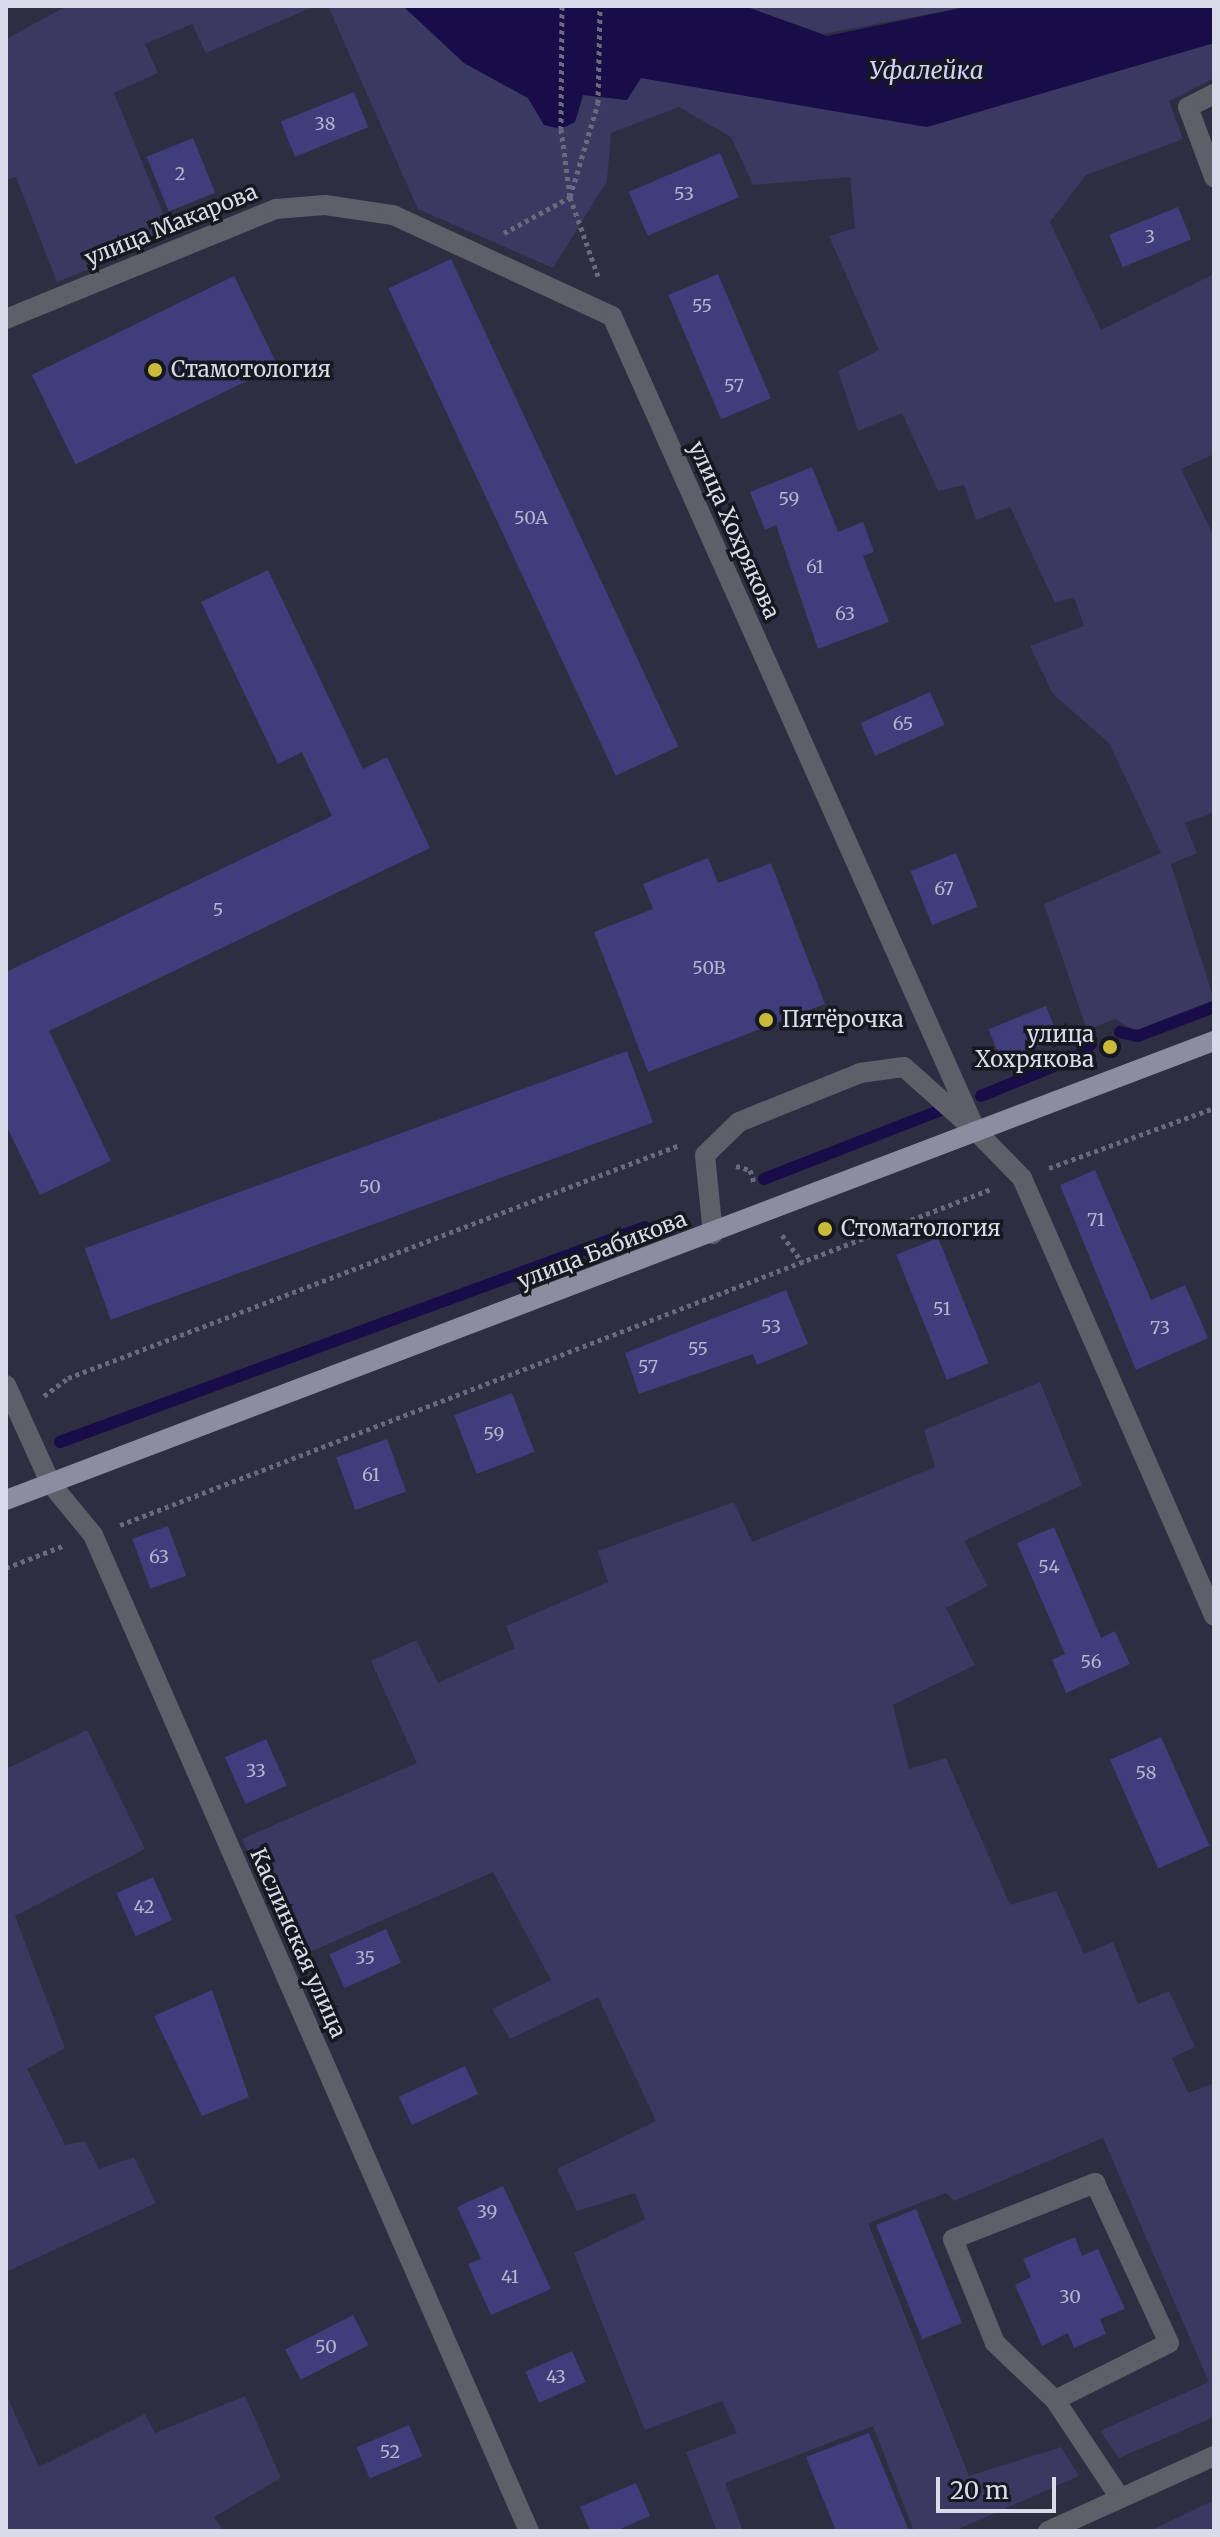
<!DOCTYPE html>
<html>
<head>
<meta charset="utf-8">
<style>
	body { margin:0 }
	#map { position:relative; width:1220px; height:2537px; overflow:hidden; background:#2d2e41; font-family:Merriweather,serif }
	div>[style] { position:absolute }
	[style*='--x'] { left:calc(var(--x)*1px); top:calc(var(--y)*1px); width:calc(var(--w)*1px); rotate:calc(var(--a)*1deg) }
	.green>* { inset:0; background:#393962 }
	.water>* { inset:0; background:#180d48 }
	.stream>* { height:12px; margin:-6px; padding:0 6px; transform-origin:6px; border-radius:6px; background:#180d48 }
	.building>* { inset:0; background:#3f3d7b; transform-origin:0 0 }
	.path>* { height:5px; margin-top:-2.5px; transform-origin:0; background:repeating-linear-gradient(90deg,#696a7b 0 4px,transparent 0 8px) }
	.minor>* { height:20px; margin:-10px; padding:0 10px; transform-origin:10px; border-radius:10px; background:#5f5f69 }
	.major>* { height:20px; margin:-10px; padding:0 10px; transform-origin:10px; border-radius:10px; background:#8c8da1 }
	.dots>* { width:22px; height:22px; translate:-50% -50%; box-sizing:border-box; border:4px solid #171720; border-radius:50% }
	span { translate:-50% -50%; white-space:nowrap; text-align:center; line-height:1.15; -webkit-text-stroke:7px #171720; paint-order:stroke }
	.number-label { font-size:18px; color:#b3b4cd }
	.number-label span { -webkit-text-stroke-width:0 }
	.street-label { font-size:22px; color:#dadbe8 }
	.poi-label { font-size:22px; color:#dadbe8 }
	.left { translate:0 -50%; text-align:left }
	.right { translate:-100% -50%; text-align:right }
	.water-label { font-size:24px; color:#cfd1f7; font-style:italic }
	.frame { position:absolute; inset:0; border:8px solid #dadbe8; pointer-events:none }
	.scale { position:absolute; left:936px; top:2477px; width:120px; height:36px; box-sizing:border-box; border:4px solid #dadbe8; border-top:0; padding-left:10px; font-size:24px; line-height:28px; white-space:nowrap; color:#dadbe8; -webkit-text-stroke:6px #171720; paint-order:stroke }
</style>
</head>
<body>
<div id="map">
	<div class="green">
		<div style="clip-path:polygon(67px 6px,315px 6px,206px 53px,192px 24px,145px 44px,158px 73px,114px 93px,172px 236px,57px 282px,16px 177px,6px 180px,6px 39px)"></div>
		<div style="clip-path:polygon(328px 6px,403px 6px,464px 63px,528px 98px,544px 125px,575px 122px,583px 95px,626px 100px,641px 78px,927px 127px,1214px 43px,1214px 78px,1169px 101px,1183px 139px,1086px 175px,1050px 222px,1101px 330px,1214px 274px,1214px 454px,1181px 469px,1214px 537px,1214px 812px,1185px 823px,1197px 853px,1171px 864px,1214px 1000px,1135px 1031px,1115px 1019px,1087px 1030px,1044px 904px,1161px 853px,1109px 743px,1053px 694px,1030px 646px,1084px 626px,1074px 597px,1055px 603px,1010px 507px,976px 520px,964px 485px,938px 491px,902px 413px,858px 431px,838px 371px,879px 350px,829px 236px,855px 228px,850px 177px,753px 185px,731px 137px,679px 107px,611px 133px,607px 181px,553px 268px,418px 209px)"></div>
		<div style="clip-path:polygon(744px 6px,971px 6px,823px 34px)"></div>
		<div style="clip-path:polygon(1040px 1382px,1082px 1485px,964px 1541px,988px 1586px,946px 1608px,975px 1665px,893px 1705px,909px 1769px,946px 1758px,1010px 1905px,1056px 1891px,1084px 1954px,1113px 1942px,1138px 2004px,1169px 1991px,1195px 2047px,1172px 2058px,1188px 2093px,1214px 2083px,1214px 2417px,1119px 2458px,1100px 2431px,1209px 2382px,1103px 2138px,954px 2201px,946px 2193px,868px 2223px,969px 2476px,1061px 2447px,1079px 2476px,954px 2531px,914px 2531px,873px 2426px,725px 2483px,743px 2531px,717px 2531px,686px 2452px,737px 2433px,722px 2401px,645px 2430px,574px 2253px,645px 2219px,635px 2193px,577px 2211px,557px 2169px,656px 2121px,598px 1997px,510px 2039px,492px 2009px,551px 1980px,493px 1872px,296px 1958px,242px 1839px,417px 1763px,371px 1661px,416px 1640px,438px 1683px,515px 1648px,506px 1626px,608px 1582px,598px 1551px,734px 1502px,752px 1542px,935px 1467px,924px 1430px)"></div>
		<div style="clip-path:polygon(87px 1730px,145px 1849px,15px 1916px,65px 2048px,27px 2069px,65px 2145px,85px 2141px,99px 2169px,134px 2157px,156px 2203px,6px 2272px,6px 1769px)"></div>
		<div style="clip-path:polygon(6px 2394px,39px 2467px,145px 2414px,155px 2433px,245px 2396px,281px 2478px,214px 2517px,223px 2531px,6px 2531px)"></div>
		<div style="clip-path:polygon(1214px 2500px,1214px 2531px,1150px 2531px)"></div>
	</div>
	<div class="water">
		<div style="clip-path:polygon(403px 6px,744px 6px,827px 36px,971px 6px,1214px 6px,1214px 43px,927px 127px,641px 78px,627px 100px,583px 95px,575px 122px,561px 129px,544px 125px,528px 98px,464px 63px)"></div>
	</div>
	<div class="stream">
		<div style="--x:1120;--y:1032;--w:18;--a:13"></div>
		<div style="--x:1138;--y:1036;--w:81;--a:-20.9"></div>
		<div style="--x:981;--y:1096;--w:108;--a:-22.3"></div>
		<div style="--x:1081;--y:1055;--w:15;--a:-48"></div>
		<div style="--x:764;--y:1179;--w:190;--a:-21.3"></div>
		<div style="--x:60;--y:1442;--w:623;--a:-20.18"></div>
	</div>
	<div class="building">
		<div style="left:354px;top:92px;width:38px;height:79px;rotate:68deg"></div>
		<div style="left:193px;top:138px;width:59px;height:50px;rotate:68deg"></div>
		<div style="left:720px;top:153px;width:48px;height:99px;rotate:67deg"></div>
		<div style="left:1178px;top:207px;width:35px;height:74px;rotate:68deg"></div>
		<div style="left:451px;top:259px;width:538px;height:69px;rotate:65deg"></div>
		<div style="left:718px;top:274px;width:135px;height:54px;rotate:67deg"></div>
		<div style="left:234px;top:276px;width:100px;height:225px;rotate:64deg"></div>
		<div style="clip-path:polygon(812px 467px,838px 532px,863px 522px,874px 552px,863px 556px,889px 622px,818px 649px,776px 525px,765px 530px,750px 492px)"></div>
		<div style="clip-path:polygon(268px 570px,363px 769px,387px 757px,430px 848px,49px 1031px,111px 1161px,40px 1195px,6px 1125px,6px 972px,332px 816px,302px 752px,278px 764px,201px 602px)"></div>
		<div style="left:930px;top:692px;width:36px;height:76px;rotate:66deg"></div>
		<div style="left:956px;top:853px;width:58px;height:49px;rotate:68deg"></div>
		<div style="clip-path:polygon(708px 858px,718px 883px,771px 863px,825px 1004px,648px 1072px,594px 932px,653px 909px,643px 884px)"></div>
		<div style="left:1046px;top:1006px;width:35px;height:62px;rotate:68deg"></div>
		<div style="left:627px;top:1051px;width:76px;height:577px;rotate:70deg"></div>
		<div style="clip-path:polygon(1095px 1170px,1151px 1300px,1185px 1285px,1208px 1338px,1136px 1370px,1060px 1185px)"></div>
		<div style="left:938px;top:1238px;width:135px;height:45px;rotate:68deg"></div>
		<div style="clip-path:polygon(786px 1290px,808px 1344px,757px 1365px,753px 1354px,639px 1394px,625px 1353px)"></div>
		<div style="left:512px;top:1393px;width:63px;height:62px;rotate:69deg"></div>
		<div style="left:387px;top:1439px;width:56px;height:54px;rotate:70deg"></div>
		<div style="left:168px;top:1526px;width:53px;height:38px;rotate:70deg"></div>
		<div style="clip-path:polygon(1054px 1527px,1101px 1638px,1115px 1631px,1130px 1664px,1066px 1693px,1052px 1660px,1065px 1654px,1017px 1543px)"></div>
		<div style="left:1161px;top:1737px;width:119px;height:56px;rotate:66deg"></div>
		<div style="left:266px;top:1739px;width:51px;height:45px;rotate:66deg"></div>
		<div style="left:153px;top:1877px;width:47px;height:40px;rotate:66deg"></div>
		<div style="left:386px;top:1929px;width:37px;height:62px;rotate:66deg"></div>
		<div style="clip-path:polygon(212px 1990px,249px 2097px,202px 2116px,154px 2016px)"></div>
		<div style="left:465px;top:2066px;width:31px;height:73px;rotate:65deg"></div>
		<div style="clip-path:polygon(503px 2186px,551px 2289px,491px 2315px,468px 2264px,481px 2259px,457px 2207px)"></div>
		<div style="left:916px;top:2209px;width:123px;height:43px;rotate:68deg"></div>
		<div style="clip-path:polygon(1075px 2237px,1082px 2256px,1098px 2249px,1125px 2309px,1100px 2319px,1106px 2334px,1074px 2348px,1068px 2333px,1042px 2346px,1015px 2285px,1031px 2277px,1023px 2259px)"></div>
		<div style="left:353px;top:2315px;width:34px;height:76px;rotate:63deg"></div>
		<div style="left:572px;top:2351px;width:34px;height:51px;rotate:66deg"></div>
		<div style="left:409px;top:2425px;width:34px;height:57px;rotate:67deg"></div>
		<div style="clip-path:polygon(869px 2433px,909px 2531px,836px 2531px,806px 2457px)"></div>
		<div style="clip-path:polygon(636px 2483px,650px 2516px,616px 2531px,590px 2531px,580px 2507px)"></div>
	</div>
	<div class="path">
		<div style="--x:562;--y:6;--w:123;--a:90.5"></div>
		<div style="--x:561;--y:129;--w:69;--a:82.5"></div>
		<div style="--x:570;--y:197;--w:84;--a:70.5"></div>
		<div style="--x:504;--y:233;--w:75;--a:-28.6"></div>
		<div style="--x:570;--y:197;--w:98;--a:-73.4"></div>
		<div style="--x:598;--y:103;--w:97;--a:-88.8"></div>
		<div style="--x:736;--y:1166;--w:15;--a:16"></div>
		<div style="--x:750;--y:1170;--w:16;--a:72"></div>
		<div style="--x:1049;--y:1168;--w:176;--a:-20"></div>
		<div style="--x:782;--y:1235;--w:34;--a:53"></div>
		<div style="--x:44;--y:1396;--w:30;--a:-37"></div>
		<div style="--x:68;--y:1378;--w:652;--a:-20.85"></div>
		<div style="--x:120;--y:1525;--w:934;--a:-21.09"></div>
		<div style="--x:6;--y:1568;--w:63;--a:-21.3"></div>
	</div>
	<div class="minor">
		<div style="--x:1214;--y:94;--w:29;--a:153"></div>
		<div style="--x:1188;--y:107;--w:75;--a:69.6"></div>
		<div style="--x:6;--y:319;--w:292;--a:-22.2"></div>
		<div style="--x:276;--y:209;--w:49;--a:-4.7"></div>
		<div style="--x:325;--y:205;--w:69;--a:8.4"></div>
		<div style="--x:393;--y:215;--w:241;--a:24.8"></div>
		<div style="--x:612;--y:316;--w:893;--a:65.93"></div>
		<div style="--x:976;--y:1131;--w:66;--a:45.6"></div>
		<div style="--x:1022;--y:1178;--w:478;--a:66.3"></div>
		<div style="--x:713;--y:1234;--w:79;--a:-95.8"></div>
		<div style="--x:705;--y:1155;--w:47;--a:-44.1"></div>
		<div style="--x:739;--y:1122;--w:131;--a:-22"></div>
		<div style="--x:860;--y:1073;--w:44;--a:-7.8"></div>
		<div style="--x:904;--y:1067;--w:89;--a:41.8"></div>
		<div style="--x:6;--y:1385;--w:109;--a:65.6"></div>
		<div style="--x:51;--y:1484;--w:66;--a:50.5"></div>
		<div style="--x:93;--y:1535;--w:1087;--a:66.36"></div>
		<div style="--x:1055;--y:2400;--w:83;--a:-136.5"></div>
		<div style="--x:995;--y:2343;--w:112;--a:-112"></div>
		<div style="--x:953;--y:2239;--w:153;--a:-21.5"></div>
		<div style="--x:1095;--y:2183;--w:176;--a:65.2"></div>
		<div style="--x:1169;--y:2343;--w:127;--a:153.4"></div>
		<div style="--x:1055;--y:2400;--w:118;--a:56.4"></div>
		<div style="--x:1048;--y:2531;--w:182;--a:-24.3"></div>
	</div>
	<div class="major">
		<div style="--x:6;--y:1500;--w:1292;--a:-20.81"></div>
	</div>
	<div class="dots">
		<div style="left:155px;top:370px;background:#c9ba3a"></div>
		<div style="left:766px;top:1020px;background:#c9ba3a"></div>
		<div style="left:1110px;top:1047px;background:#c9ba3a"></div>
		<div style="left:825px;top:1229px;background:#c9ba3a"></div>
	</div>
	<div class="number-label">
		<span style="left:325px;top:124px">38</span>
		<span style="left:180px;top:174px">2</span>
		<span style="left:684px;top:194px">53</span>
		<span style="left:1150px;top:237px">3</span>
		<span style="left:702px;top:306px">55</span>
		<span style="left:734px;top:386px">57</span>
		<span style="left:789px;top:499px">59</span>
		<span style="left:531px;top:518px">50А</span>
		<span style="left:815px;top:567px">61</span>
		<span style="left:845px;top:614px">63</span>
		<span style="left:903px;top:724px">65</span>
		<span style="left:944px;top:889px">67</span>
		<span style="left:218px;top:910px">5</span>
		<span style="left:709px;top:968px">50В</span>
		<span style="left:370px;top:1187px">50</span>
		<span style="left:1096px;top:1220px">71</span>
		<span style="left:942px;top:1309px">51</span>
		<span style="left:771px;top:1327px">53</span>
		<span style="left:1160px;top:1328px">73</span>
		<span style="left:698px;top:1349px">55</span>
		<span style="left:648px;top:1367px">57</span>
		<span style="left:494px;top:1434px">59</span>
		<span style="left:371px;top:1475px">61</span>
		<span style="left:159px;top:1557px">63</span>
		<span style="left:1049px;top:1567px">54</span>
		<span style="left:1091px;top:1662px">56</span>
		<span style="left:256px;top:1771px">33</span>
		<span style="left:1146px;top:1773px">58</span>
		<span style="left:144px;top:1907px">42</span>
		<span style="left:365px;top:1958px">35</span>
		<span style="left:487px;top:2212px">39</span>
		<span style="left:510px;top:2277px">41</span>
		<span style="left:1070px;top:2297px">30</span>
		<span style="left:326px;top:2347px">50</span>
		<span style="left:556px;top:2377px">43</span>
		<span style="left:390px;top:2452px">52</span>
	</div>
	<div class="street-label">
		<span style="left:171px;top:225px;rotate:-22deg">улица Макарова</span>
		<span style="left:734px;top:530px;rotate:66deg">улица Хохрякова</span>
		<span style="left:602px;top:1250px;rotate:-21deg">улица Бабикова</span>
		<span style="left:298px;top:1943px;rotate:66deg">Каслинская улица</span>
	</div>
	<div class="poi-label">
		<span class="left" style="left:171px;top:370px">Стамотология</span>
		<span class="left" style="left:782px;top:1020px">Пятёрочка</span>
		<span class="right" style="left:1094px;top:1047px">улица<br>Хохрякова</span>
		<span class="left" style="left:841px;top:1229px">Стоматология</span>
	</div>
	<div class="water-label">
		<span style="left:926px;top:71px">Уфалейка</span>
	</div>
	<div class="frame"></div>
	<div class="scale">20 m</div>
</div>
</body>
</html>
